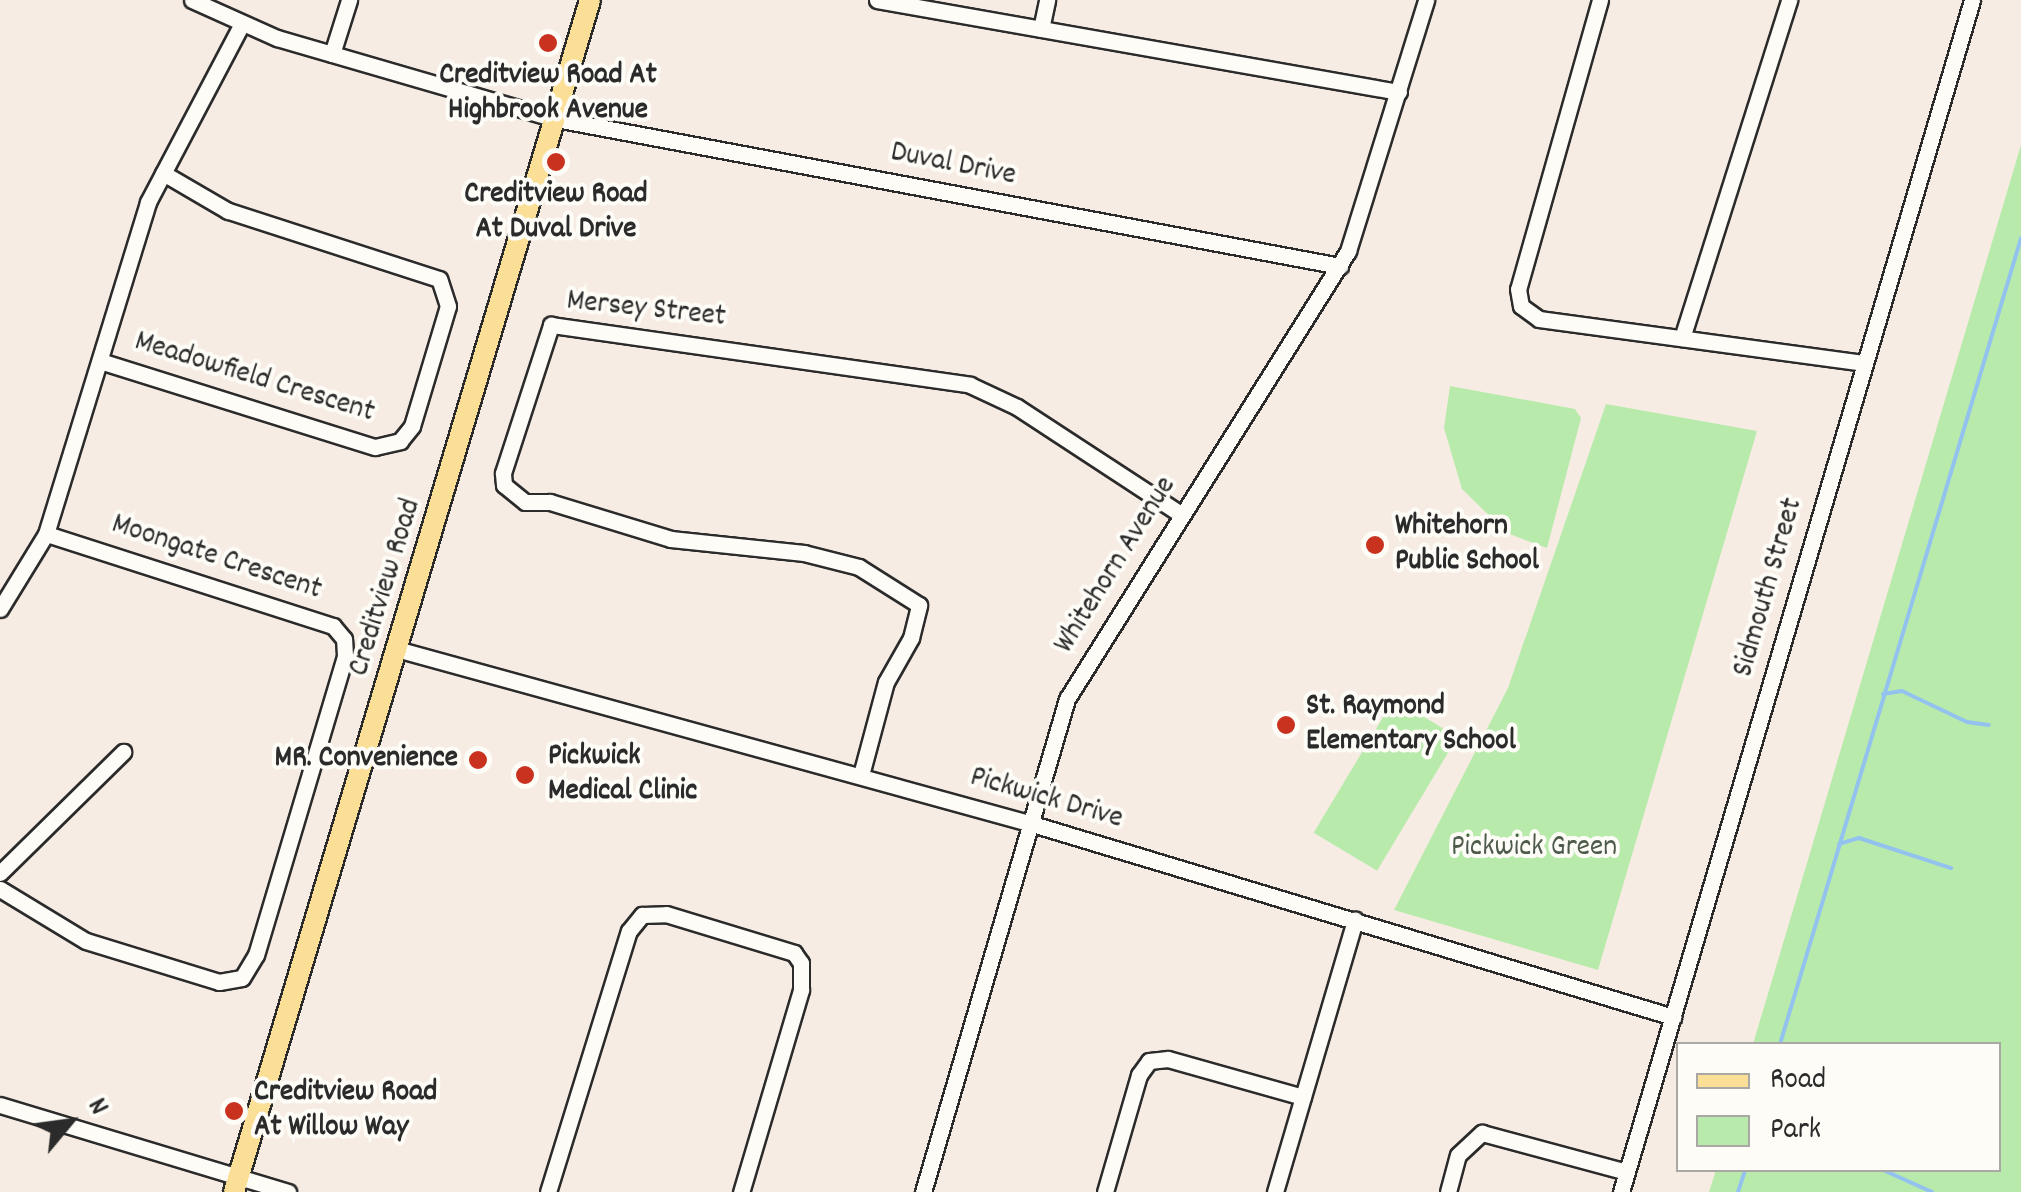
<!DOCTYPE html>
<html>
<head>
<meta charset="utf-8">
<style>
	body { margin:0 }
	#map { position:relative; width:2021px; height:1192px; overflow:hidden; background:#f7ece3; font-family:Dekko,sans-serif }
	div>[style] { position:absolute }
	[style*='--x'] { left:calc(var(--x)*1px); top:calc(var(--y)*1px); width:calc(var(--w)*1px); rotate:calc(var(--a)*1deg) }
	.green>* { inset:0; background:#b8ebab; transform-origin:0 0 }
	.stream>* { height:4px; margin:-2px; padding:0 2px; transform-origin:2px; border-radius:2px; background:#94c2ef }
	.roads { filter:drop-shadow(2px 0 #2b2b2b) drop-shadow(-2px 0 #2b2b2b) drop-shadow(0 2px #2b2b2b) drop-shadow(0 -2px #2b2b2b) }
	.minor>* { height:15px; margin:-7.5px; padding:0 7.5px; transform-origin:7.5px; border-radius:7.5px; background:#fdfcf7 }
	.major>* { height:20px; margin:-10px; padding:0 10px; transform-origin:10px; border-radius:10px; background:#fbdf96 }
	.dots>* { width:28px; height:28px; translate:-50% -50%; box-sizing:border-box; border:5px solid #fdfcf7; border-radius:50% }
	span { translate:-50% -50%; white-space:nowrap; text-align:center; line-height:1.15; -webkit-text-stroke:8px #fdfcf7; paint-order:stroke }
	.poi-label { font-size:30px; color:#2b2b2b; font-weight:700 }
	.left { translate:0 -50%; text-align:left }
	.right { translate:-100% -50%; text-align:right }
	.street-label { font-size:30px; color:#2b2b2b }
	.park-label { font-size:30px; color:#4e5b4b }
	.legend { position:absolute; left:1676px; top:1042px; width:325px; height:130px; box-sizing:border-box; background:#fdfcf7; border:2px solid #a9a8a5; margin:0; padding:12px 18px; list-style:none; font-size:30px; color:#2b2b2b }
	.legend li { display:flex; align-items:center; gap:20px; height:50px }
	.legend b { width:50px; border:2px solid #a9a8a5 }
	.north { position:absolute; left:20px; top:1072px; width:100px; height:100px; -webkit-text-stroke:8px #fdfcf7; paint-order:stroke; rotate:61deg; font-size:28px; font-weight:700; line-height:40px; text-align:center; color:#2b2b2b }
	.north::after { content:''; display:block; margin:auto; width:35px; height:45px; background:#2b2b2b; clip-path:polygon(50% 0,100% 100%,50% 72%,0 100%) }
</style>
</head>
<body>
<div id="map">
	<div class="green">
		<div style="clip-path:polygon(2021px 145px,2021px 1192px,1709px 1192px,1716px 1170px,1998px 1170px,1998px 1044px,1753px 1044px)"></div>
		<div style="clip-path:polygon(1450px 386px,1575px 409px,1581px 418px,1547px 548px,1507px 533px,1462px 489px,1444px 428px)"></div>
		<div style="clip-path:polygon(1606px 404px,1757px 431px,1598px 970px,1394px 910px,1508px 688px)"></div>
		<div style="left:1394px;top:699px;width:74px;height:156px;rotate:31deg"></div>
	</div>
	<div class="stream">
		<div style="--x:1883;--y:694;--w:19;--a:-9"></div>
		<div style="--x:1902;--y:691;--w:72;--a:25.5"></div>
		<div style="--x:1967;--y:722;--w:22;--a:8"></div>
		<div style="--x:1839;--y:844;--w:21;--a:-17"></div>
		<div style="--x:1859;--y:838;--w:97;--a:18.1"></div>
		<div style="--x:1780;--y:1044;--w:841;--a:-73.35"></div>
		<div style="--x:1847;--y:1170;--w:17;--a:0"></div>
		<div style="--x:1883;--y:1170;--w:54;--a:24.2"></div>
		<div style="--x:1738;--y:1192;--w:23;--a:-72"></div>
	</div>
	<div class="roads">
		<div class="minor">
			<div style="--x:192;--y:0;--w:93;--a:24.1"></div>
			<div style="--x:277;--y:38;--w:291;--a:16.2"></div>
			<div style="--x:556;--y:119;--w:798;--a:10.62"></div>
			<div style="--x:877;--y:0;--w:530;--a:10"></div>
			<div style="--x:1600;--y:0;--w:300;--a:105.8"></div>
			<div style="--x:1518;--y:289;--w:17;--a:80"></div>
			<div style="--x:1521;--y:306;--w:22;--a:36"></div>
			<div style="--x:1539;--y:319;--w:329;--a:7.7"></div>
			<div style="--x:1041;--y:29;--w:30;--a:-78"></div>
			<div style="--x:332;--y:54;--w:57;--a:-72.5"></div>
			<div style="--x:1682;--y:338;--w:355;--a:-72.4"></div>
			<div style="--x:100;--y:361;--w:288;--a:17.4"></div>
			<div style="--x:375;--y:447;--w:26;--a:-13"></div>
			<div style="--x:400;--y:441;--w:19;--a:-51"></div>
			<div style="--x:412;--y:426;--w:125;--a:-73.3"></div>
			<div style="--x:448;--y:306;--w:28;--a:-108"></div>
			<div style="--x:439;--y:279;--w:222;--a:-162.1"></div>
			<div style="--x:228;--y:211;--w:75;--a:-149.7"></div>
			<div style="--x:0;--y:609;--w:88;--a:-58.5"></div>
			<div style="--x:46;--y:534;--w:347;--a:-72.9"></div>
			<div style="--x:148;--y:202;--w:201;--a:-62.2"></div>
			<div style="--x:400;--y:650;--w:652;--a:15.38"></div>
			<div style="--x:1029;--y:823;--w:673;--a:16.76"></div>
			<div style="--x:861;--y:775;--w:96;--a:-75"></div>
			<div style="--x:886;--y:682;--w:51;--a:-60.4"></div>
			<div style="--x:911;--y:638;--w:34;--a:-76"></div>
			<div style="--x:919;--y:605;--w:71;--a:-147.7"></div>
			<div style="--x:859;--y:567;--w:57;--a:-165.7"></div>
			<div style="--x:804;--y:553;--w:134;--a:-174"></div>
			<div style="--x:671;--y:539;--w:127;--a:-163"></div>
			<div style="--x:550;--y:502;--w:25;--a:180"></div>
			<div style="--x:525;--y:502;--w:27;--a:-141"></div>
			<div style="--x:504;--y:485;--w:12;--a:-95"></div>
			<div style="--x:503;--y:473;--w:156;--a:-72"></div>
			<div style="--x:551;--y:325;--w:423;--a:8.1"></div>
			<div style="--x:970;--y:385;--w:52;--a:25.1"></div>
			<div style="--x:1017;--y:407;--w:197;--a:33.2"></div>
			<div style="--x:0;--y:873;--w:173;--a:-44.5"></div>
			<div style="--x:0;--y:889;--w:100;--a:31.2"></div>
			<div style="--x:86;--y:941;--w:139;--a:17.1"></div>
			<div style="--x:219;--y:982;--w:23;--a:-10"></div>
			<div style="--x:242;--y:978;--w:27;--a:-59"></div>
			<div style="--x:256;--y:955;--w:312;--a:-73.4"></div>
			<div style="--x:345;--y:656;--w:17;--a:-93"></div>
			<div style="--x:344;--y:639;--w:17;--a:-130"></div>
			<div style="--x:333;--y:626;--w:301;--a:-162.2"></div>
			<div style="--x:0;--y:1105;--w:301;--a:16.8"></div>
			<div style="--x:548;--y:1192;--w:273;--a:-72.8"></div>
			<div style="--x:629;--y:931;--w:21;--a:-51"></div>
			<div style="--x:642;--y:915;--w:24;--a:-2"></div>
			<div style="--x:666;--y:914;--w:134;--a:16.9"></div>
			<div style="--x:794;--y:953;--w:12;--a:55"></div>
			<div style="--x:801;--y:963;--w:27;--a:90"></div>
			<div style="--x:801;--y:990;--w:211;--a:106.5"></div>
			<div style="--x:923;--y:1192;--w:514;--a:-73.72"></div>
			<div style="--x:1067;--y:699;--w:529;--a:-57.9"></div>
			<div style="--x:1348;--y:251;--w:263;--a:-72.7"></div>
			<div style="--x:1105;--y:1192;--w:122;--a:-73.8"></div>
			<div style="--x:1139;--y:1075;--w:17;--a:-54"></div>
			<div style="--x:1149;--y:1061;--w:19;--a:-6"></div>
			<div style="--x:1168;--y:1059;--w:140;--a:15.7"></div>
			<div style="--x:1275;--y:1192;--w:284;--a:-73.6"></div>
			<div style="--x:1448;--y:1192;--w:38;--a:-75"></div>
			<div style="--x:1458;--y:1155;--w:33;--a:-43"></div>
			<div style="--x:1482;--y:1133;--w:150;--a:15.1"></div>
			<div style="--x:1621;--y:1192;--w:1243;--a:-73.59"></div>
		</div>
		<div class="major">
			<div style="--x:234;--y:1192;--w:1244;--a:-73.37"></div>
		</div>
	</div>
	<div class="dots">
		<div style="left:548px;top:43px;background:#c8321e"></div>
		<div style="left:556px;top:162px;background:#c8321e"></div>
		<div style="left:1375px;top:545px;background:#c8321e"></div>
		<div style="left:1286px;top:725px;background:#c8321e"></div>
		<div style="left:478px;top:760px;background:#c8321e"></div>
		<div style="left:525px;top:775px;background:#c8321e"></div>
		<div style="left:234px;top:1111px;background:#c8321e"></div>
	</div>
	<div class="poi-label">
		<span style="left:548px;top:94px">Creditview Road At<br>Highbrook Avenue</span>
		<span style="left:556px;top:213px">Creditview Road<br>At Duval Drive</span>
		<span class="left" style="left:1395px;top:545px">Whitehorn<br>Public School</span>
		<span class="left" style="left:1306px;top:725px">St. Raymond<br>Elementary School</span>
		<span class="left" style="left:548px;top:775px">Pickwick<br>Medical Clinic</span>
		<span class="right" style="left:458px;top:760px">MR. Convenience</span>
		<span class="left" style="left:254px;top:1111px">Creditview Road<br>At Willow Way</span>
	</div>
	<div class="street-label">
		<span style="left:953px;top:166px;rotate:11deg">Duval Drive</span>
		<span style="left:646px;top:311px;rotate:6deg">Mersey Street</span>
		<span style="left:254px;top:379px;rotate:17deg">Meadowfield Crescent</span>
		<span style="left:216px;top:559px;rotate:18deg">Moongate Crescent</span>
		<span style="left:1117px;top:566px;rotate:-58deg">Whitehorn Avenue</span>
		<span style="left:387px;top:588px;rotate:-73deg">Creditview Road</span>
		<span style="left:1770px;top:588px;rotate:-74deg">Sidmouth Street</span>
		<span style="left:1046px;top:800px;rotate:16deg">Pickwick Drive</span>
	</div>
	<div class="park-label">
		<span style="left:1534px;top:849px">Pickwick Green</span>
	</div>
	<ul class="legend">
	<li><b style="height:12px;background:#fbdf96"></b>Road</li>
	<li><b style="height:28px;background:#b8ebab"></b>Park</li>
	</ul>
	<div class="north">N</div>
</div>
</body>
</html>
